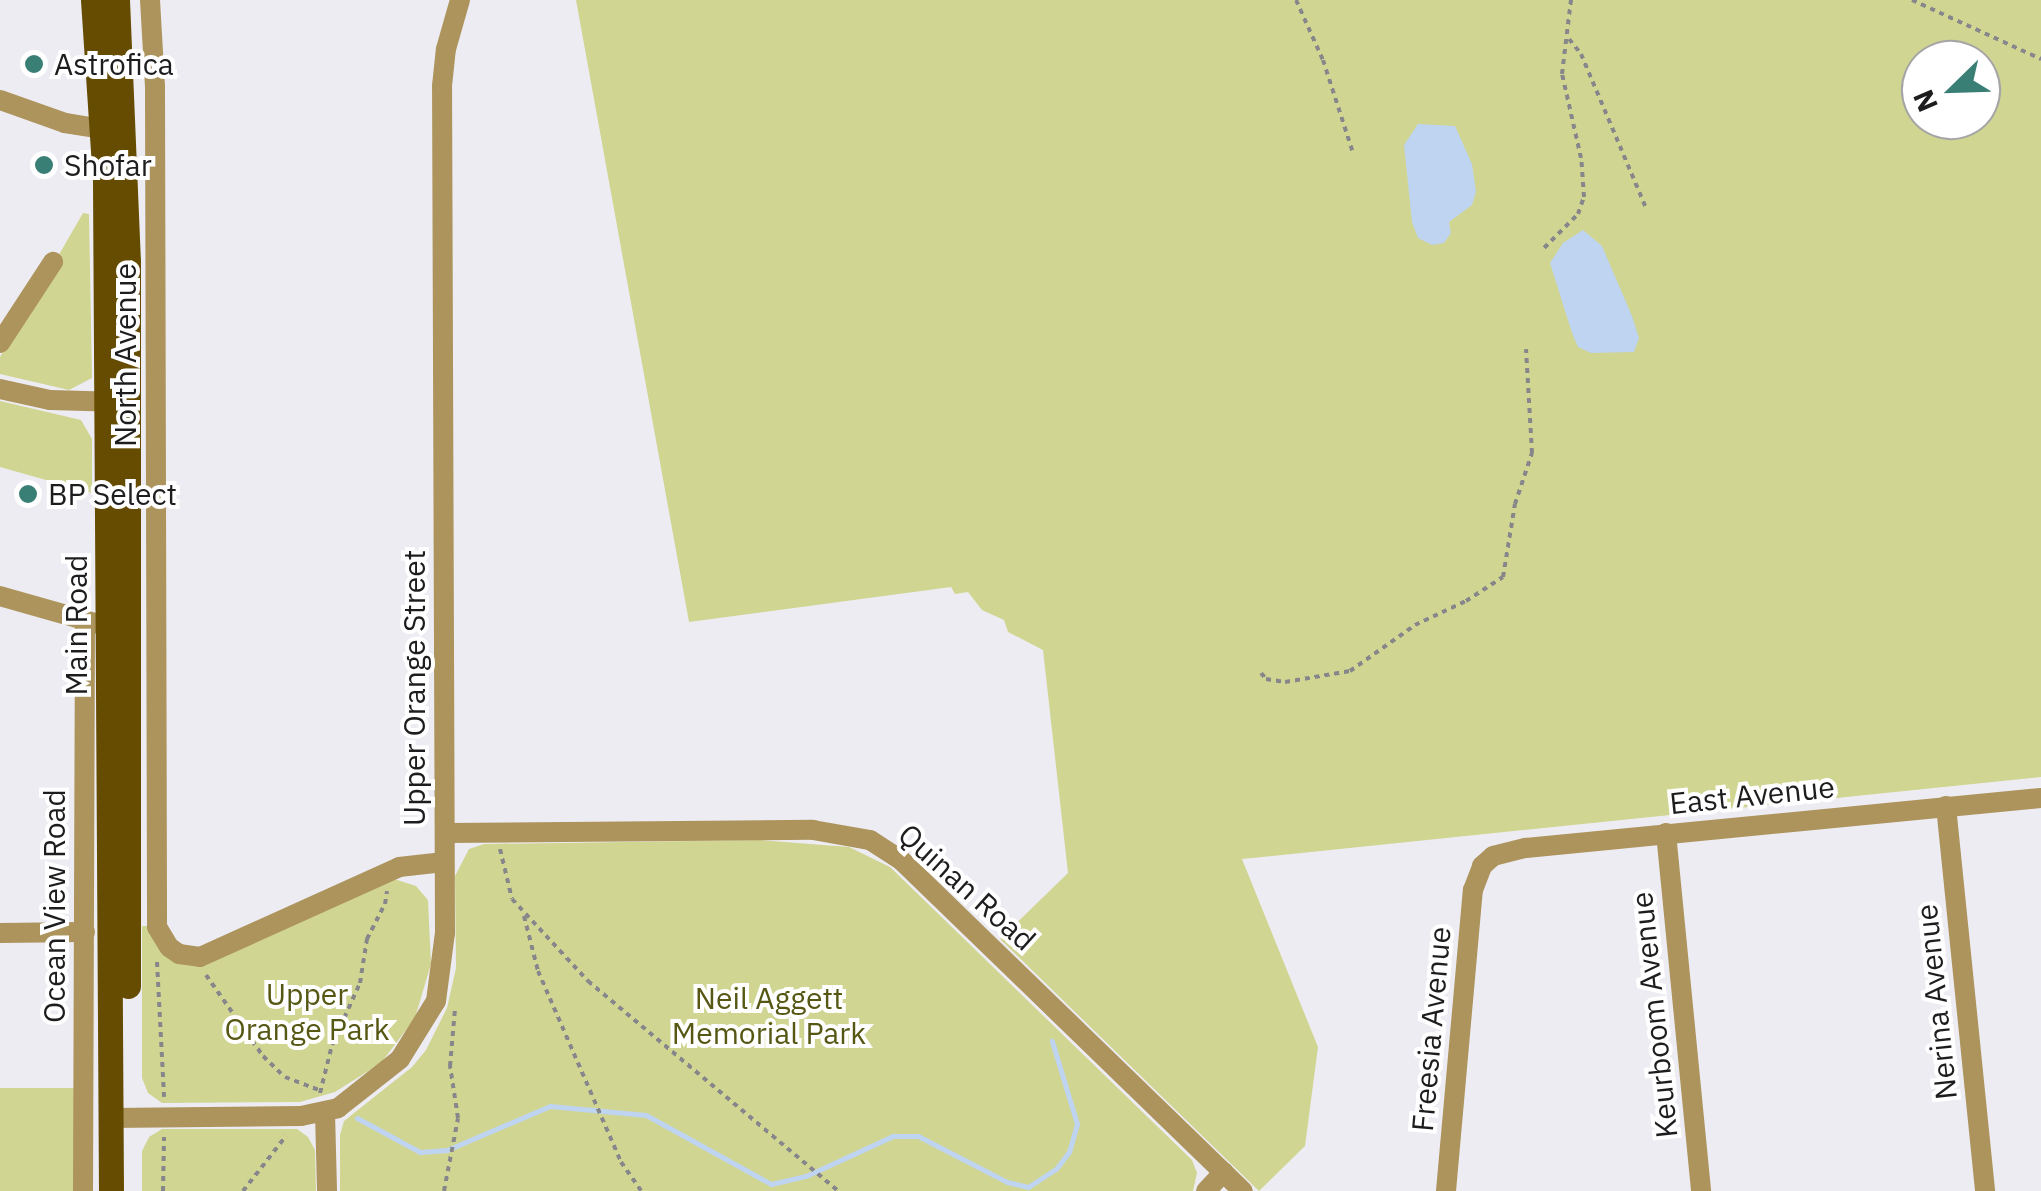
<!DOCTYPE html>
<html>
<head>
<meta charset="utf-8">
<style>
	body { margin:0 }
	#map { position:relative; width:2041px; height:1191px; overflow:hidden; background:#eeecf3; font-family:"IBM Plex Sans",sans-serif }
	div>[style] { position:absolute }
	[style*='--x'] { left:calc(var(--x)*1px); top:calc(var(--y)*1px); width:calc(var(--w)*1px); rotate:calc(var(--a)*1deg) }
	.green>* { inset:0; background:#d1d592; transform-origin:0 0 }
	.water>* { inset:0; background:#bed4f0 }
	.stream>* { height:5px; margin:-2.5px; padding:0 2.5px; transform-origin:2.5px; border-radius:2.5px; background:#bed4f0 }
	.path>* { height:4px; margin-top:-2px; transform-origin:0; background:repeating-linear-gradient(90deg,#87868a 0 5px,transparent 0 10px) }
	.minor>* { height:20px; margin:-10px; padding:0 10px; transform-origin:10px; border-radius:10px; background:#ac945c }
	.major>* { height:25px; margin:-12.5px; padding:0 12.5px; transform-origin:12.5px; border-radius:12.5px; background:#654c00 }
	.dots>* { width:28px; height:28px; translate:-50% -50%; box-sizing:border-box; border:5px solid #fff; border-radius:50% }
	span { translate:-50% -50%; white-space:nowrap; text-align:center; line-height:1.15; -webkit-text-stroke:8px #fff; paint-order:stroke }
	.poi-label { font-size:30px; color:#1d1d1f }
	.left { translate:0 -50%; text-align:left }
	.street-label { font-size:30px; color:#1d1d1f }
	.park-label { font-size:30px; color:#555713 }
	.north { position:absolute; left:1901px; top:40px; width:100px; height:100px; box-sizing:border-box; background:#fff; border:2px solid #a5a5a5; border-radius:50%; rotate:247deg; font-size:28px; font-weight:700; line-height:40px; text-align:center; color:#1d1d1f }
	.north::after { content:''; display:block; margin:auto; width:35px; height:45px; background:#3a7f76; clip-path:polygon(50% 0,100% 100%,50% 72%,0 100%) }
</style>
</head>
<body>
<div id="map">
	<div class="green">
		<div style="clip-path:polygon(evenodd,576px 0,2041px 0,2041px 777px,1242px 859px,1318px 1047px,1305px 1146px,1259px 1191px,1000px 939px,1068px 873px,1043px 650px,1008px 632px,1004px 620px,982px 610px,968px 592px,955px 594px,951px 587px,689px 622px,576px 0,1921px 60px,1981px 60px,1981px 120px,1921px 120px,1921px 60px)"></div>
		<div style="clip-path:polygon(83px 213px,89px 214px,92px 378px,69px 390px,0 374px,0 357px)"></div>
		<div style="clip-path:polygon(0 401px,81px 420px,92px 439px,92px 493px,0 467px)"></div>
		<div style="clip-path:polygon(760px 840px,849px 847px,890px 867px,1192px 1160px,1197px 1173px,1193px 1191px,340px 1191px,340px 1135px,344px 1121px,412px 1067px,426px 1050px,447px 1008px,456px 968px,455px 876px,469px 849px,484px 844px)"></div>
		<div style="clip-path:polygon(394px 879px,416px 886px,428px 900px,431px 964px,415px 1018px,381px 1063px,335px 1092px,300px 1102px,162px 1103px,148px 1093px,142px 1078px,142px 926px,148px 926px,161px 953px,178px 963px,197px 966px)"></div>
		<div style="left:0;top:1088px;width:74px;height:103px"></div>
		<div style="clip-path:polygon(162px 1129px,297px 1129px,308px 1137px,315px 1150px,316px 1191px,142px 1191px,142px 1151px,149px 1137px)"></div>
	</div>
	<div class="water">
		<div style="clip-path:polygon(1418px 124px,1455px 126px,1472px 164px,1476px 192px,1472px 205px,1449px 222px,1451px 233px,1444px 243px,1432px 245px,1418px 238px,1412px 222px,1404px 145px)"></div>
		<div style="clip-path:polygon(1583px 230px,1602px 246px,1632px 316px,1639px 338px,1634px 352px,1591px 353px,1578px 347px,1572px 333px,1550px 263px,1563px 243px)"></div>
	</div>
	<div class="stream">
		<div style="--x:357;--y:1118;--w:72;--a:28.4"></div>
		<div style="--x:420;--y:1152;--w:27;--a:-4"></div>
		<div style="--x:447;--y:1150;--w:112;--a:-23.1"></div>
		<div style="--x:550;--y:1106;--w:96;--a:5.4"></div>
		<div style="--x:646;--y:1115;--w:143;--a:28.9"></div>
		<div style="--x:771;--y:1184;--w:36;--a:-13"></div>
		<div style="--x:806;--y:1176;--w:96;--a:-24.7"></div>
		<div style="--x:893;--y:1136;--w:25;--a:0"></div>
		<div style="--x:918;--y:1136;--w:100;--a:27.3"></div>
		<div style="--x:1007;--y:1182;--w:22;--a:13"></div>
		<div style="--x:1028;--y:1187;--w:33;--a:-33"></div>
		<div style="--x:1056;--y:1169;--w:21;--a:-53"></div>
		<div style="--x:1069;--y:1152;--w:29;--a:-74"></div>
		<div style="--x:1077;--y:1124;--w:87;--a:-106.8"></div>
	</div>
	<div class="path">
		<div style="--x:1296;--y:0;--w:66;--a:65.8"></div>
		<div style="--x:1323;--y:60;--w:95;--a:72.1"></div>
		<div style="--x:1912;--y:0;--w:142;--a:24.6"></div>
		<div style="--x:1569;--y:39;--w:19;--a:51"></div>
		<div style="--x:1581;--y:54;--w:169;--a:67.1"></div>
		<div style="--x:1544;--y:248;--w:48;--a:-45"></div>
		<div style="--x:1578;--y:214;--w:18;--a:-71"></div>
		<div style="--x:1584;--y:197;--w:39;--a:-94"></div>
		<div style="--x:1581;--y:158;--w:86;--a:-102.7"></div>
		<div style="--x:1562;--y:74;--w:75;--a:-83.1"></div>
		<div style="--x:1261;--y:673;--w:8;--a:50"></div>
		<div style="--x:1266;--y:679;--w:19;--a:9"></div>
		<div style="--x:1285;--y:682;--w:66;--a:-9.6"></div>
		<div style="--x:1350;--y:671;--w:80;--a:-35.3"></div>
		<div style="--x:1415;--y:625;--w:56;--a:-25.2"></div>
		<div style="--x:1466;--y:601;--w:44;--a:-33"></div>
		<div style="--x:1503;--y:577;--w:74;--a:-80.7"></div>
		<div style="--x:1515;--y:504;--w:54;--a:-71.6"></div>
		<div style="--x:1532;--y:453;--w:104;--a:-93.3"></div>
		<div style="--x:500;--y:849;--w:51;--a:76.5"></div>
		<div style="--x:512;--y:899;--w:112;--a:47.2"></div>
		<div style="--x:588;--y:981;--w:326;--a:40"></div>
		<div style="--x:524;--y:916;--w:57;--a:75.7"></div>
		<div style="--x:538;--y:971;--w:208;--a:66.5"></div>
		<div style="--x:621;--y:1162;--w:35;--a:55"></div>
		<div style="--x:157;--y:962;--w:135;--a:87"></div>
		<div style="--x:206;--y:975;--w:99;--a:54.9"></div>
		<div style="--x:263;--y:1056;--w:30;--a:44"></div>
		<div style="--x:285;--y:1077;--w:36;--a:21"></div>
		<div style="--x:320;--y:1093;--w:49;--a:-76"></div>
		<div style="--x:332;--y:1045;--w:68;--a:-65.7"></div>
		<div style="--x:360;--y:983;--w:45;--a:-81"></div>
		<div style="--x:367;--y:939;--w:39;--a:-63"></div>
		<div style="--x:385;--y:904;--w:13;--a:-81"></div>
		<div style="--x:163;--y:1191;--w:54;--a:-88.9"></div>
		<div style="--x:243;--y:1191;--w:70;--a:-52"></div>
		<div style="--x:444;--y:1191;--w:74;--a:-79.1"></div>
		<div style="--x:458;--y:1118;--w:53;--a:-98.7"></div>
		<div style="--x:450;--y:1066;--w:57;--a:-85"></div>
	</div>
	<div class="minor">
		<div style="--x:150;--y:0;--w:87;--a:86.7"></div>
		<div style="--x:155;--y:87;--w:840;--a:89.86"></div>
		<div style="--x:157;--y:927;--w:23;--a:59"></div>
		<div style="--x:169;--y:947;--w:12;--a:35"></div>
		<div style="--x:179;--y:954;--w:21;--a:8"></div>
		<div style="--x:200;--y:957;--w:218;--a:-24.3"></div>
		<div style="--x:399;--y:867;--w:45;--a:-6.3"></div>
		<div style="--x:0;--y:100;--w:69;--a:19.5"></div>
		<div style="--x:65;--y:123;--w:37;--a:9"></div>
		<div style="--x:0;--y:343;--w:97;--a:-56.8"></div>
		<div style="--x:0;--y:389;--w:51;--a:12.4"></div>
		<div style="--x:50;--y:400;--w:72;--a:1.6"></div>
		<div style="--x:0;--y:596;--w:102;--a:15.9"></div>
		<div style="--x:1946;--y:806;--w:387;--a:84.2"></div>
		<div style="--x:445;--y:833;--w:368;--a:-0.5"></div>
		<div style="--x:813;--y:830;--w:58;--a:10"></div>
		<div style="--x:870;--y:840;--w:37;--a:33"></div>
		<div style="--x:901;--y:860;--w:476;--a:44.1"></div>
		<div style="--x:1666;--y:833;--w:360;--a:84.4"></div>
		<div style="--x:0;--y:933;--w:85;--a:-0.7"></div>
		<div style="--x:325;--y:1113;--w:78;--a:88.5"></div>
		<div style="--x:111;--y:1118;--w:190;--a:-0.6"></div>
		<div style="--x:301;--y:1116;--w:38;--a:-12"></div>
		<div style="--x:338;--y:1108;--w:79;--a:-38.3"></div>
		<div style="--x:400;--y:1059;--w:68;--a:-58.2"></div>
		<div style="--x:436;--y:1001;--w:69;--a:-82.5"></div>
		<div style="--x:445;--y:933;--w:847;--a:-90.2"></div>
		<div style="--x:442;--y:86;--w:37;--a:-84"></div>
		<div style="--x:446;--y:49;--w:51;--a:-74.1"></div>
		<div style="--x:83;--y:1191;--w:570;--a:-89.8"></div>
		<div style="--x:1206;--y:1191;--w:26;--a:-47"></div>
		<div style="--x:1446;--y:1191;--w:302;--a:-84.9"></div>
		<div style="--x:1473;--y:890;--w:26;--a:-69"></div>
		<div style="--x:1482;--y:866;--w:15;--a:-42"></div>
		<div style="--x:1493;--y:856;--w:34;--a:-14"></div>
		<div style="--x:1526;--y:848;--w:517;--a:-5.55"></div>
	</div>
	<div class="major">
		<div style="--x:93;--y:0;--w:182;--a:86.2"></div>
		<div style="--x:105;--y:182;--w:1009;--a:89.66"></div>
		<div style="--x:117;--y:0;--w:262;--a:87.6"></div>
		<div style="--x:128;--y:262;--w:724;--a:90"></div>
	</div>
	<div class="dots">
		<div style="left:34px;top:64px;background:#3a7f76"></div>
		<div style="left:44px;top:165px;background:#3a7f76"></div>
		<div style="left:28px;top:494px;background:#3a7f76"></div>
	</div>
	<div class="poi-label">
		<span class="left" style="left:54px;top:64px">Astrofica</span>
		<span class="left" style="left:64px;top:165px">Shofar</span>
		<span class="left" style="left:48px;top:494px">BP Select</span>
	</div>
	<div class="street-label">
		<span style="left:125px;top:355px;rotate:-90deg">North Avenue</span>
		<span style="left:76px;top:625px;rotate:-90deg">Main Road</span>
		<span style="left:414px;top:688px;rotate:-90deg">Upper Orange Street</span>
		<span style="left:1752px;top:795px;rotate:-6deg">East Avenue</span>
		<span style="left:967px;top:887px;rotate:42deg">Quinan Road</span>
		<span style="left:54px;top:906px;rotate:-90deg">Ocean View Road</span>
		<span style="left:1936px;top:1002px;rotate:-96deg">Nerina Avenue</span>
		<span style="left:1654px;top:1015px;rotate:-96deg">Keurboom Avenue</span>
		<span style="left:1431px;top:1029px;rotate:-85deg">Freesia Avenue</span>
	</div>
	<div class="park-label">
		<span style="left:307px;top:1011px">Upper<br>Orange Park</span>
		<span style="left:769px;top:1015px">Neil Aggett<br>Memorial Park</span>
	</div>
	<div class="north">N</div>
</div>
</body>
</html>
